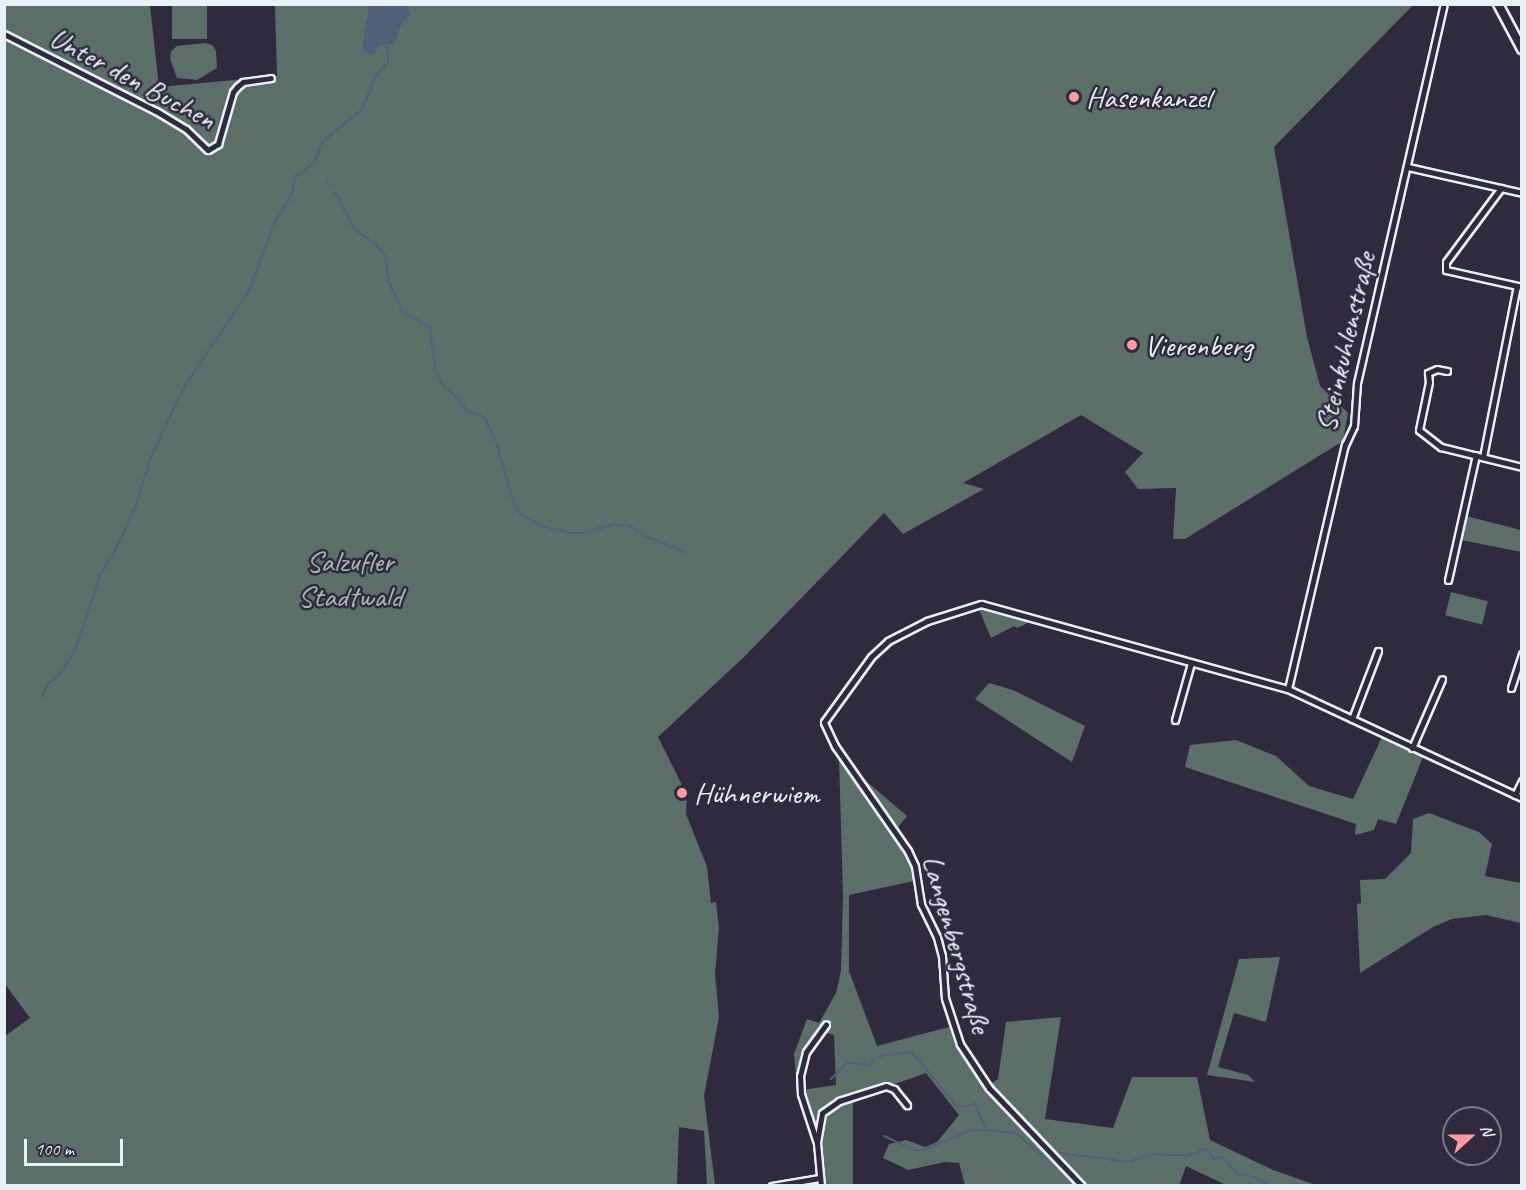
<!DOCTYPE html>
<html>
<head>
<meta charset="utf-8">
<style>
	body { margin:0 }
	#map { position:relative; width:1526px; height:1190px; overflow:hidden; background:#2f2a3d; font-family:Caveat,sans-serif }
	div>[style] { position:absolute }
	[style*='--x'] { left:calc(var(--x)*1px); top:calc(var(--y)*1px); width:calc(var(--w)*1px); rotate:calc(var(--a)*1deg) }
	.green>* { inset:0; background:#5b6f68; transform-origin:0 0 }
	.water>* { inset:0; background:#52607b }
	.stream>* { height:2px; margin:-1px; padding:0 1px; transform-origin:1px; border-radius:1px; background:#52607b }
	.roads { filter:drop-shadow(2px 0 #e8f1f8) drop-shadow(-2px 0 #e8f1f8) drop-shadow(0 2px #e8f1f8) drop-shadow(0 -2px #e8f1f8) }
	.minor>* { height:5px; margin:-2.5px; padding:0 2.5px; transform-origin:2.5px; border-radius:2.5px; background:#2f2a3d }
	.secondary>* { height:8px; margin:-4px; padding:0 4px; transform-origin:4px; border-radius:4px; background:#2f2a3d }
	.dots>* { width:16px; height:16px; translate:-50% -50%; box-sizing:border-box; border:3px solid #2f2a3d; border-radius:50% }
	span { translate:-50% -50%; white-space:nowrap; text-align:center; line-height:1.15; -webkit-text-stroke:5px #2f2a3d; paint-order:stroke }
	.street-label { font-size:30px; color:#e8f1f8 }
	.poi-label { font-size:30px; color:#e8f1f8 }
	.left { translate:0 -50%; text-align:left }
	.park-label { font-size:30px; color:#a9b6b7 }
	.frame { position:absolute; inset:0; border:6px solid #e8f1f8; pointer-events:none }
	.north { position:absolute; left:1442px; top:1106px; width:60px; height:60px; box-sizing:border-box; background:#2f2a3d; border:2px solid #797a88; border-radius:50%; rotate:69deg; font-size:16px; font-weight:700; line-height:24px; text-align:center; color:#e8f1f8 }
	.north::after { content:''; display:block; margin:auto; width:21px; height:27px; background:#ff9aa2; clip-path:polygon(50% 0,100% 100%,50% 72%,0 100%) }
	.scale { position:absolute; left:24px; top:1139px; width:99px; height:27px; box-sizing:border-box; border:3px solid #e8f1f8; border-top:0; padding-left:8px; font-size:18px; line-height:21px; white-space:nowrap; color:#e8f1f8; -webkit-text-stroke:4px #2f2a3d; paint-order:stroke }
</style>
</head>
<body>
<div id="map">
	<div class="green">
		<div style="clip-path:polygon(408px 4px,1413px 5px,1274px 147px,1307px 337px,1320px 386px,1348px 413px,1343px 441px,1185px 539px,1173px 539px,1176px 488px,1138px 489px,1125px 472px,1143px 453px,1081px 415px,963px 483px,984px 489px,903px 534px,884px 513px,745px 656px,658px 737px,687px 795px,686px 814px,707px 867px,711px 903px,716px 902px,719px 928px,715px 973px,719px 1017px,704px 1096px,715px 1185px,707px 1185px,704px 1131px,679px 1127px,677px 1185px,5px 1185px,5px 1036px,30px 1018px,5px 984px,5px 5px,150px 5px,159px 87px,277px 76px,275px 5px,370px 5px,364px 38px,365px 53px,381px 44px,394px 42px)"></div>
		<div style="left:172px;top:5px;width:35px;height:34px"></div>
		<div style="clip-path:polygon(205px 43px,212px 45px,216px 51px,217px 68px,197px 80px,177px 78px,170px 59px,171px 51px,177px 46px)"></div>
		<div style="clip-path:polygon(1466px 516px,1521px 530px,1521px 552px,1461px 540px)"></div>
		<div style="left:1451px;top:592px;width:38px;height:24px;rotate:14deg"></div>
		<div style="clip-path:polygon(978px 607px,988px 607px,1034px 620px,1017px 628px,1014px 626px,991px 638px)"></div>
		<div style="clip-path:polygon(989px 683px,1013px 690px,1085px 726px,1072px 762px,975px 699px)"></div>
		<div style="clip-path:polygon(1382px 737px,1423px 757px,1396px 824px,1378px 819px,1374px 830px,1355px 835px,1356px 824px,1185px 767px,1190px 745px,1236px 740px,1276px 756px,1309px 786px,1353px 799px)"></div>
		<div style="clip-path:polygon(evenodd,839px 758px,907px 816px,895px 831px,917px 870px,925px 905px,944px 940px,950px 999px,962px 1033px,957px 1034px,989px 1085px,998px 1079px,1006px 1022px,1061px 1017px,1045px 1119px,1113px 1128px,1132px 1077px,1197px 1077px,1210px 1140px,1273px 1170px,1316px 1185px,1226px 1185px,1186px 1166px,1179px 1186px,965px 1185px,959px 1163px,945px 1162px,908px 1170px,883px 1158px,889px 1144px,906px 1140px,925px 1147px,937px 1142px,959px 1115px,926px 1073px,853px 1099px,853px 1185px,824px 1185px,802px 1090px,836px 1085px,834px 1035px,823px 1032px,821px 1029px,800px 1059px,797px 1089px,794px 1054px,807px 1019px,819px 1023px,836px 993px,841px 971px,843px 896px,839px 758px,914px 881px,916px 904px,934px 936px,939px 955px,940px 997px,949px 1027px,877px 1046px,849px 971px,849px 895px,914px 881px)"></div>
		<div style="clip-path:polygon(1429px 813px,1479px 832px,1492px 844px,1485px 876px,1521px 883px,1521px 923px,1486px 915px,1452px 919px,1433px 927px,1360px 973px,1357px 904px,1361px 903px,1360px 880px,1385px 879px,1411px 853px,1413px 819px)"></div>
		<div style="clip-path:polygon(1280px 957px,1266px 1022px,1234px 1013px,1218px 1067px,1248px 1075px,1255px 1082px,1207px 1075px,1239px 959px)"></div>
	</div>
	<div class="water">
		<div style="clip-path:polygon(370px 5px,408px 5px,411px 15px,401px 23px,394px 42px,381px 44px,372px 55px,365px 53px,364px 38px)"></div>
	</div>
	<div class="stream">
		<div style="--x:327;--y:182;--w:4;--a:63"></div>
		<div style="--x:333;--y:193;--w:6;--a:31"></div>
		<div style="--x:338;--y:196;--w:37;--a:64"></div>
		<div style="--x:354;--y:229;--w:27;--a:34"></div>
		<div style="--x:376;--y:244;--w:14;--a:51"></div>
		<div style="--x:385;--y:255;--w:27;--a:82"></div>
		<div style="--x:389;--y:282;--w:33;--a:65"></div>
		<div style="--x:403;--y:312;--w:31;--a:29"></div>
		<div style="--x:430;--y:327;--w:41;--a:83"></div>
		<div style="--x:435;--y:368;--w:16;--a:68"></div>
		<div style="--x:441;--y:383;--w:24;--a:42"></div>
		<div style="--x:459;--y:399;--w:14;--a:60"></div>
		<div style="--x:466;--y:411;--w:15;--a:16"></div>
		<div style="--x:480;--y:415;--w:8;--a:40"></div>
		<div style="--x:486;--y:420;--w:23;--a:65"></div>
		<div style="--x:496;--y:441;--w:66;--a:74.1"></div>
		<div style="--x:514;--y:504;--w:12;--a:59"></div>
		<div style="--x:520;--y:514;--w:25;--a:29"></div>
		<div style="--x:542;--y:526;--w:30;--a:14"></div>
		<div style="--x:571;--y:533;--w:12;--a:0"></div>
		<div style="--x:583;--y:533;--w:32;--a:-16"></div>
		<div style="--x:614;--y:524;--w:18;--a:9"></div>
		<div style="--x:632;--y:527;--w:15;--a:37"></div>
		<div style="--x:644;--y:536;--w:44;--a:21.3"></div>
		<div style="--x:273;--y:225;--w:34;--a:-58"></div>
		<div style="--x:291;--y:196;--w:21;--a:-76"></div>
		<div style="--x:296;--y:176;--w:22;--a:-36"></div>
		<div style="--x:314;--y:163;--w:23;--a:-67"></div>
		<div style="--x:323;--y:142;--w:52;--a:-40.4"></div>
		<div style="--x:363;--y:108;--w:35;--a:-68"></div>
		<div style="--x:376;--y:76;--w:18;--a:-49"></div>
		<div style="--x:388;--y:62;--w:19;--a:-93"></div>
		<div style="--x:42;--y:696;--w:15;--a:-62"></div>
		<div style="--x:49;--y:683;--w:13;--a:-39"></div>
		<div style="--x:59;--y:675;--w:30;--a:-57"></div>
		<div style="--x:75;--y:650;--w:78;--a:-71.3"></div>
		<div style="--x:100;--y:576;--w:40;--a:-60.3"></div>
		<div style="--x:120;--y:541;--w:43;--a:-66.4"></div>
		<div style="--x:137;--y:502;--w:45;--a:-73.2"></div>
		<div style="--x:150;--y:459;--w:82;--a:-64.7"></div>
		<div style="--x:185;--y:385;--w:114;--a:-55.8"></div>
		<div style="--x:249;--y:291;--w:66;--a:-69.6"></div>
		<div style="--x:879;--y:1056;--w:33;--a:-7"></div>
		<div style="--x:912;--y:1052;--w:71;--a:50.7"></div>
		<div style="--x:957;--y:1107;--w:18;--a:-9"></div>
		<div style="--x:975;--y:1104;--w:29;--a:65"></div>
		<div style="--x:987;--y:1130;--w:29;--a:6"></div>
		<div style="--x:1016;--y:1133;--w:37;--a:41"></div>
		<div style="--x:831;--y:1079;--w:23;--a:-45"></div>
		<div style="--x:847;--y:1063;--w:24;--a:5"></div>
		<div style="--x:871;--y:1065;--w:6;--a:-72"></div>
		<div style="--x:884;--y:1136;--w:33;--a:25"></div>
		<div style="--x:914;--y:1150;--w:8;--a:0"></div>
		<div style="--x:922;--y:1150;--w:54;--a:-21.8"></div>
		<div style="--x:972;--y:1130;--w:15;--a:0"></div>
		<div style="--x:1058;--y:1153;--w:73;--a:7.1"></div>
		<div style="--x:1130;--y:1162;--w:23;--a:-20"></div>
		<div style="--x:1152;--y:1154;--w:34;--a:3"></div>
		<div style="--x:1186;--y:1156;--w:21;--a:-19"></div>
		<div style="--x:1206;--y:1149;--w:13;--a:51"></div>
		<div style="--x:1214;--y:1159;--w:9;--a:-13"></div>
		<div style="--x:1223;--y:1157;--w:22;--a:51"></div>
		<div style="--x:1237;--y:1174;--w:14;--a:8"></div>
		<div style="--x:1251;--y:1176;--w:22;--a:27"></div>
		<div style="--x:1287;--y:1186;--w:7;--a:-27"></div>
		<div style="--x:1293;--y:1183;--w:10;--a:17"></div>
	</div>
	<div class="roads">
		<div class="minor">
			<div style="--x:4;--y:34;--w:170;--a:26.9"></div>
			<div style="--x:156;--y:111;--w:35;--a:31"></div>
			<div style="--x:186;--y:129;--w:30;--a:44"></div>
			<div style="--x:208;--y:150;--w:12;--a:-31"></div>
			<div style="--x:218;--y:144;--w:54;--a:-73.9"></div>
			<div style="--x:233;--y:92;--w:6;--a:-51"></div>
			<div style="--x:237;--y:87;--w:8;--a:-40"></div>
			<div style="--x:243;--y:82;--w:28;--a:-8"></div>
			<div style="--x:1408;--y:167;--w:117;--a:12.8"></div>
			<div style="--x:1501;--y:188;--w:92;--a:126.6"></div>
			<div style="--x:1446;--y:262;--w:8;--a:90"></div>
			<div style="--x:1446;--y:270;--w:78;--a:12.6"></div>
			<div style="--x:1447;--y:371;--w:10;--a:-169"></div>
			<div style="--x:1437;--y:369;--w:10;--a:156"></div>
			<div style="--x:1428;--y:373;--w:9;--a:84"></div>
			<div style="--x:1429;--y:382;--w:49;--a:101.8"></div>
			<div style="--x:1419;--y:430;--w:28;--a:38"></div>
			<div style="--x:1441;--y:447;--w:83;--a:13.9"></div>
			<div style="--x:1483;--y:457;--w:174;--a:-78.8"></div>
			<div style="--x:1448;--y:580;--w:128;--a:-77.4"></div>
			<div style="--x:1511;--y:688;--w:36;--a:-72"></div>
			<div style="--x:1288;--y:689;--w:251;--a:-76.9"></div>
			<div style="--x:1345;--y:445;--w:21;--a:-65"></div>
			<div style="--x:1354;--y:426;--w:43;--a:-86"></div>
			<div style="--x:1357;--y:383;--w:389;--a:-77.1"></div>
			<div style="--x:1352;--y:719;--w:73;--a:-69.1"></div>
			<div style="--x:1175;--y:720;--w:59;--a:-74.3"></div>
			<div style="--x:1412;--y:748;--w:75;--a:-66.5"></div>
			<div style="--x:1515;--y:795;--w:16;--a:-63"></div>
			<div style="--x:817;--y:1142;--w:29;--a:-80"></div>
			<div style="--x:822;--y:1113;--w:21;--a:-35"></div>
			<div style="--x:839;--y:1101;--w:49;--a:-17.7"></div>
			<div style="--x:886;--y:1086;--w:9;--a:21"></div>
			<div style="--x:894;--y:1089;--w:21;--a:51"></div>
			<div style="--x:772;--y:1186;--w:48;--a:-9.7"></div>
			<div style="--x:821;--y:1186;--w:43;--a:-95.3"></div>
			<div style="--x:817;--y:1143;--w:52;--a:-108.1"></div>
			<div style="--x:801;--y:1094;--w:18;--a:-93"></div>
			<div style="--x:800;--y:1076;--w:25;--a:-76"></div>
			<div style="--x:806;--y:1052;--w:34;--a:-54"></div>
			<div style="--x:1082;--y:1186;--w:135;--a:-133.5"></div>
			<div style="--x:989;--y:1088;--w:53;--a:-123.4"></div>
			<div style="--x:960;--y:1044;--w:48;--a:-108.1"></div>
			<div style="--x:945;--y:998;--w:42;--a:-94.1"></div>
			<div style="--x:942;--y:956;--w:20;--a:-105"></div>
			<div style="--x:937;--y:937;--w:37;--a:-116"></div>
			<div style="--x:921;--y:904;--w:38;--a:-99"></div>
			<div style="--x:915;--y:866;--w:17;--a:-115"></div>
			<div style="--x:908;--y:851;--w:128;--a:-124.8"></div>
			<div style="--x:835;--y:746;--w:26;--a:-115"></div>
			<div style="--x:824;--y:722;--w:80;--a:-54.1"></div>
			<div style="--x:871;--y:657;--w:23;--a:-43"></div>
			<div style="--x:888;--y:641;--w:44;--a:-27.1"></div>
			<div style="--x:927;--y:621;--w:57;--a:-17.5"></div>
			<div style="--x:981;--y:604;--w:319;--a:15.5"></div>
			<div style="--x:1288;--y:689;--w:258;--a:25"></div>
		</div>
		<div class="secondary">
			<div style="--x:1498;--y:4;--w:51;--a:61.9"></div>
		</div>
	</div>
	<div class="dots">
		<div style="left:1074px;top:97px;background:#ff9aa2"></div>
		<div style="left:1132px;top:345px;background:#ff9aa2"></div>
		<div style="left:682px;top:793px;background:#ff9aa2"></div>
	</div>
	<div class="street-label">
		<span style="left:133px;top:78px;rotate:28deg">Unter den Buchen</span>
		<span style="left:1345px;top:342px;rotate:-77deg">Steinkuhlenstraße</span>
		<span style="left:957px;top:944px;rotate:74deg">Langenbergstraße</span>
	</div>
	<div class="poi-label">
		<span class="left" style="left:1086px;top:97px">Hasenkanzel</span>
		<span class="left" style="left:1144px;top:345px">Vierenberg</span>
		<span class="left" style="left:694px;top:793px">Hühnerwiem</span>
	</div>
	<div class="park-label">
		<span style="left:350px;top:578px">Salzufler<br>Stadtwald</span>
	</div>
	<div class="frame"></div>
	<div class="north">N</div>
	<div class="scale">100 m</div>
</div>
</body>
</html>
